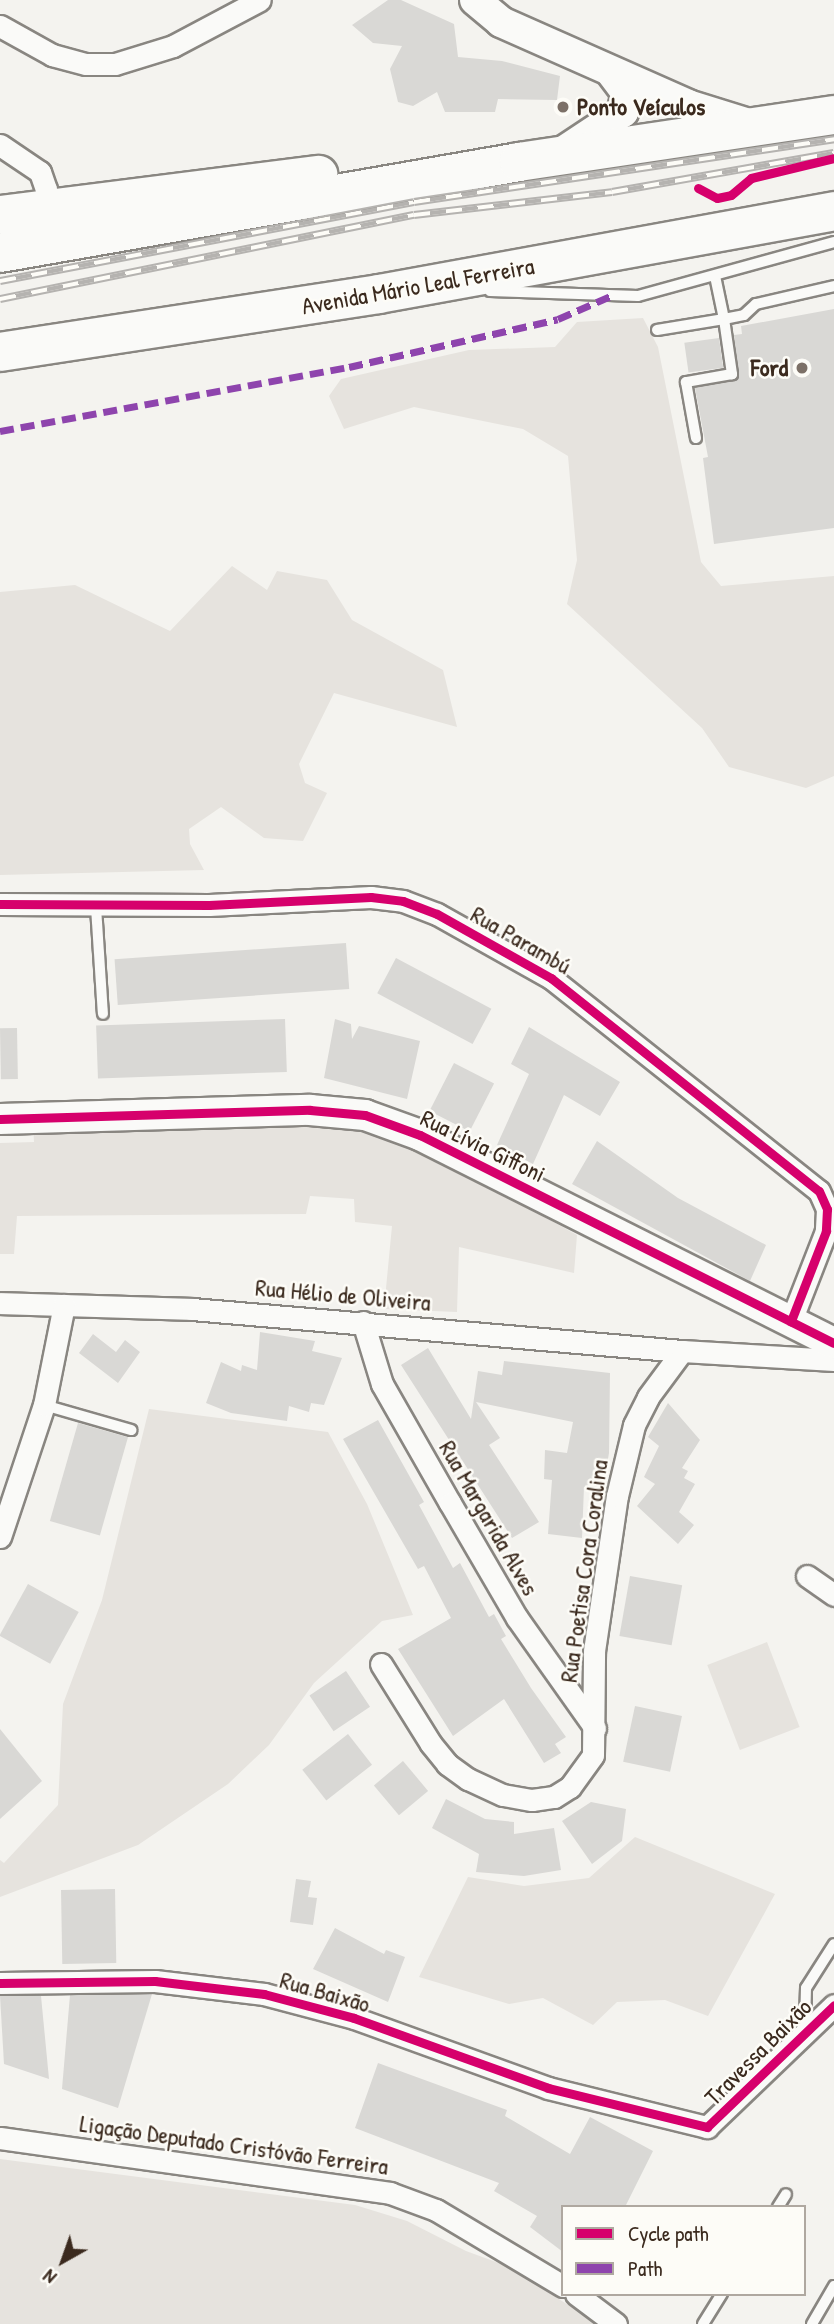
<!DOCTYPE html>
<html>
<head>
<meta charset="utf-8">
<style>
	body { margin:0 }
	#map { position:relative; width:834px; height:2324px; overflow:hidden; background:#f4f3ef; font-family:"Patrick Hand",sans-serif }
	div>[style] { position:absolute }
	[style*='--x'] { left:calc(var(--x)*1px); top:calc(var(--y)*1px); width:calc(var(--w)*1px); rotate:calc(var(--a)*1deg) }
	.built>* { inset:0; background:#e6e3de; transform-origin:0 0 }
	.building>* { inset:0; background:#d9d8d5; transform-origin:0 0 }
	.roads { filter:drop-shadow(2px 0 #898681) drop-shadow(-2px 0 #898681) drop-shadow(0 2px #898681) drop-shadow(0 -2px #898681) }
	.lane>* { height:10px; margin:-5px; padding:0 5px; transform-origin:5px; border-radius:5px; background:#fafaf8 }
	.street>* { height:21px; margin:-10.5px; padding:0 10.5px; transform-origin:10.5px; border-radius:10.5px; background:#fafaf8 }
	.secondary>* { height:30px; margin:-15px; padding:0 15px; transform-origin:15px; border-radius:15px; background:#fafaf8 }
	.highway>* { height:38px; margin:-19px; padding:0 19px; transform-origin:19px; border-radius:19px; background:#fafaf8 }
	.rail>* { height:8px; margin-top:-4px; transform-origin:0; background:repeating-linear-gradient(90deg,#fdfcf7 0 16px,#b5b3b0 0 32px); box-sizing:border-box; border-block:2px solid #b5b3b0 }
	.quiet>* { height:7px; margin-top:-3.5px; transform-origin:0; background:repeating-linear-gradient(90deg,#8e44ad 0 14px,transparent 0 21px) }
	.cycleway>* { height:9px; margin:-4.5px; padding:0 4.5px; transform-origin:4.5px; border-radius:4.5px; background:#d6006c }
	.dots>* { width:19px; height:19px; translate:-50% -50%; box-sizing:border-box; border:4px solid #fdfcf7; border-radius:50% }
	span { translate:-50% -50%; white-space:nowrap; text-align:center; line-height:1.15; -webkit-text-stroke:5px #fdfcf7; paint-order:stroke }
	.poi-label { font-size:24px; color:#3b2a1e; font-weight:700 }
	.left { translate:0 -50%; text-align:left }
	.right { translate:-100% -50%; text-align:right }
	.street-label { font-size:24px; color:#3b2a1e }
	.legend { position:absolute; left:561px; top:2205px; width:245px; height:91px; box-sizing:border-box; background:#fdfcf7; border:2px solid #afa8a0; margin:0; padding:9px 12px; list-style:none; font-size:21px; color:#3b2a1e }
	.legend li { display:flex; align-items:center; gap:14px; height:35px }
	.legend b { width:35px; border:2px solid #afa8a0 }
	.north { position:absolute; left:28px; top:2226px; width:70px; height:70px; -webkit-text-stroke:5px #fdfcf7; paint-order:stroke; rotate:220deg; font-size:19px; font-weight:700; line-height:28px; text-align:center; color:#3b2a1e }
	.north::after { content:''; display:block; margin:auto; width:24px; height:32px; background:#3b2a1e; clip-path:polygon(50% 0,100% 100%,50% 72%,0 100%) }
</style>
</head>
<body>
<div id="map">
	<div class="built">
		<div style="clip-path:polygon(643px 318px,658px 347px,701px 562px,721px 586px,834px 576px,834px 776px,806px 788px,729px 767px,702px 728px,567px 604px,577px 560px,568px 456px,523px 429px,414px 407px,344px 429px,329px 396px,341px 379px,469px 350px,555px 347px,577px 322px)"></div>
		<div style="clip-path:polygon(232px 566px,267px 590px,277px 571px,327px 580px,352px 620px,443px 670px,457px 727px,334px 693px,299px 764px,305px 783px,327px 793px,303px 841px,264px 838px,221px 807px,189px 829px,190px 844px,204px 870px,0 875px,0 592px,75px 585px,170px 631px)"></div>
		<div style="clip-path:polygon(345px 1120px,418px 1147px,577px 1235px,574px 1273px,459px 1247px,457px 1312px,384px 1309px,392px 1226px,355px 1222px,354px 1199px,310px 1196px,306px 1214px,17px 1216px,14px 1254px,0 1254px,0 1143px,34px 1142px,33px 1125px)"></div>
		<div style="clip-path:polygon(149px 1409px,328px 1432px,367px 1504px,413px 1615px,382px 1621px,314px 1683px,269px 1745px,228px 1784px,138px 1845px,0 1897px,0 1860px,4px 1863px,58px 1805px,63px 1704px,102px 1600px)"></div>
		<div style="left:767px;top:1642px;width:91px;height:64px;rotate:69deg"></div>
		<div style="clip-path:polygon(635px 1837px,775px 1894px,708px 2016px,665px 2000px,617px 2002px,593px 2025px,543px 1998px,509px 2004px,419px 1977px,468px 1877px,524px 1886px,589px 1878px)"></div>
		<div style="clip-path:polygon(0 2159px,355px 2205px,407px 2221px,466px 2251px,507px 2266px,598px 2324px,0 2324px)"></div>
	</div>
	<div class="building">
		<div style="clip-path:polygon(388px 0,401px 0,454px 24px,458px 57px,502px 61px,560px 76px,557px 100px,498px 99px,495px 112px,445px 112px,437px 92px,413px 106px,398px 102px,390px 69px,402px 46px,373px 43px,352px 25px)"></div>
		<div style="clip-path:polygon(834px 309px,834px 528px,714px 544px,703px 458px,708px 457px,695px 388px,739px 377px,734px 335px,742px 334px,741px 326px)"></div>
		<div style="left:719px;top:338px;width:30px;height:35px;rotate:82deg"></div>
		<div style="left:346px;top:943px;width:46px;height:232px;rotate:86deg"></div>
		<div style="left:396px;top:958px;width:108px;height:40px;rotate:28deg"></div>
		<div style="left:285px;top:1019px;width:53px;height:189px;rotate:88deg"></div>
		<div style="clip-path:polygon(335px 1019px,351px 1024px,352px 1039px,359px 1026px,420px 1041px,407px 1099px,324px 1078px)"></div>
		<div style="clip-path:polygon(529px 1027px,620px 1082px,600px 1116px,564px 1095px,533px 1164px,497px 1145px,529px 1074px,511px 1064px)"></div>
		<div style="left:17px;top:1028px;width:51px;height:17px;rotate:89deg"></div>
		<div style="left:454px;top:1063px;width:45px;height:54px;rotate:27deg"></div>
		<div style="clip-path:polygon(597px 1141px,678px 1198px,766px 1245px,750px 1281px,572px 1184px)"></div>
		<div style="clip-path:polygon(260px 1332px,315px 1341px,312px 1351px,342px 1358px,324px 1405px,311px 1403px,309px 1412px,289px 1406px,287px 1421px,231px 1413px,206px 1403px,221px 1362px,241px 1371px,242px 1365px,257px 1370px)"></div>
		<div style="clip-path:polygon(93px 1334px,116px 1352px,125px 1340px,140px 1352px,118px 1383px,79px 1353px)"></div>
		<div style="clip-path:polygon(428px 1348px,471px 1419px,478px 1371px,502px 1375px,504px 1361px,610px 1373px,609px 1453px,603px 1488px,584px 1487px,582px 1538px,548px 1534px,552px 1480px,544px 1479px,545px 1450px,567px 1453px,573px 1422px,476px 1402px,500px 1438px,489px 1445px,539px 1522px,512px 1538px,401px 1365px)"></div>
		<div style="clip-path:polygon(668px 1403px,700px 1440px,682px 1468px,688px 1471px,684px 1478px,695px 1484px,679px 1512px,694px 1525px,678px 1544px,637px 1506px,655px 1484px,644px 1477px,659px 1446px,648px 1437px)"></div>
		<div style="clip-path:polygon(378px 1420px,424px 1502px,419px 1505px,453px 1568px,460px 1563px,489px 1617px,494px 1614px,506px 1636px,501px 1639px,531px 1688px,566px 1737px,555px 1744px,561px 1753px,544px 1763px,504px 1699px,453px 1736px,398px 1649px,451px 1618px,424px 1566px,418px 1569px,343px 1439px)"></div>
		<div style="left:78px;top:1423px;width:52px;height:102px;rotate:16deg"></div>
		<div style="left:630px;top:1576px;width:53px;height:61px;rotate:10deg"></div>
		<div style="left:28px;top:1584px;width:58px;height:59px;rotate:29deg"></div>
		<div style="left:346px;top:1671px;width:43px;height:44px;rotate:56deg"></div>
		<div style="left:635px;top:1706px;width:48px;height:57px;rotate:12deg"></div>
		<div style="clip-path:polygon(0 1729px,42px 1781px,0 1819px)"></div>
		<div style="left:348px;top:1734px;width:39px;height:58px;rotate:52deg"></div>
		<div style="left:403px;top:1761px;width:39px;height:38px;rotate:50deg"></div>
		<div style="clip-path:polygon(446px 1799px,485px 1819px,514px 1822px,514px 1834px,554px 1828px,561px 1870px,524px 1876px,476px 1872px,479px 1854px,432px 1828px)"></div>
		<div style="clip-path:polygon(591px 1802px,626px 1809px,622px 1841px,592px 1864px,562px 1821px)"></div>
		<div style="clip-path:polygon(296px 1879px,311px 1881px,308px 1897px,317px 1898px,313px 1925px,290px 1922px)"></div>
		<div style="left:115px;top:1889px;width:74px;height:54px;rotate:89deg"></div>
		<div style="clip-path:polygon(335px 1928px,384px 1954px,386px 1950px,405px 1957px,388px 2002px,313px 1969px)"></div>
		<div style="clip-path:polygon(152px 1994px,118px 2108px,62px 2089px,70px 1995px)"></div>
		<div style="clip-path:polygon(0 1996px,41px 1996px,49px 2079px,4px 2064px)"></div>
		<div style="clip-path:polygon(378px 2063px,507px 2110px,505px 2116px,570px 2154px,590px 2117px,653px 2151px,625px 2207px,563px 2207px,563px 2252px,530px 2227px,537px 2216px,494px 2191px,499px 2183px,355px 2128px)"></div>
	</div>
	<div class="roads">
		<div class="lane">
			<div style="--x:715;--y:276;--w:44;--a:78.2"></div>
			<div style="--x:724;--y:319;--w:20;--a:-11"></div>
			<div style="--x:744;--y:315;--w:16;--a:-43"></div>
			<div style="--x:756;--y:304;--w:80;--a:-13"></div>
			<div style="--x:490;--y:291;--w:148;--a:1.9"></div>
			<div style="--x:638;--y:296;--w:203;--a:-15.4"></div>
			<div style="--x:657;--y:330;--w:68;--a:-9.3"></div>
			<div style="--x:724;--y:319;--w:56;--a:81.7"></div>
			<div style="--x:732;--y:374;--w:47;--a:170.1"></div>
			<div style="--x:686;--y:382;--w:57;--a:79.9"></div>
			<div style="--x:96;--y:907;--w:107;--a:86.3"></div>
			<div style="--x:44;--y:1405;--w:91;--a:16"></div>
			<div style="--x:805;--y:2028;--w:40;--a:-88.6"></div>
			<div style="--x:806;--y:1988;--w:52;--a:-57.5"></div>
			<div style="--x:778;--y:2207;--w:15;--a:-58"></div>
			<div style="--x:703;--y:2324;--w:36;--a:-58"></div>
			<div style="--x:812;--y:2324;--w:44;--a:-59.9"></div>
		</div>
		<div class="street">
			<div style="--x:0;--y:26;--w:60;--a:29.1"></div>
			<div style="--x:52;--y:55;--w:35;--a:15"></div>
			<div style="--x:86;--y:64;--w:29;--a:0"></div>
			<div style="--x:115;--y:64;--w:61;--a:-17.2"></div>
			<div style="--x:173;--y:46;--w:98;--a:-27.9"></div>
			<div style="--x:0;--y:145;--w:48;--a:34"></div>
			<div style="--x:40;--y:172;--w:18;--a:71"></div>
			<div style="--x:46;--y:189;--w:19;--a:93"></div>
			<div style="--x:0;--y:904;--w:209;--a:0.3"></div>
			<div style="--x:209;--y:905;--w:162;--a:-2.8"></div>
			<div style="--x:371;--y:897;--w:32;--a:7"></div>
			<div style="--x:403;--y:901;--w:36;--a:21"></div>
			<div style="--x:437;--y:914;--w:131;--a:29.3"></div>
			<div style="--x:551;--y:978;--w:342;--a:38.5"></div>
			<div style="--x:819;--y:1191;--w:20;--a:66"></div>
			<div style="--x:827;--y:1209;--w:22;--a:93"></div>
			<div style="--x:826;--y:1231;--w:97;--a:111.3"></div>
			<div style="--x:0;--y:1303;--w:192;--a:1.8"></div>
			<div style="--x:192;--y:1309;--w:492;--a:4.9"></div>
			<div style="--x:363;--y:1322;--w:65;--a:73"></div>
			<div style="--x:382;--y:1384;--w:137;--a:60.3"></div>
			<div style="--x:450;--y:1503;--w:133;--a:59.8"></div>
			<div style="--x:517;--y:1618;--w:135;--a:54.7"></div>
			<div style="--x:0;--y:1537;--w:139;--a:-71.6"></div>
			<div style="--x:44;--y:1405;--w:102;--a:-78.7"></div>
			<div style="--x:807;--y:1576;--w:33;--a:35"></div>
			<div style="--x:381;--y:1664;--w:94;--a:58"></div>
			<div style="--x:431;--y:1744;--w:26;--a:51"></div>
			<div style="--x:447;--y:1764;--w:26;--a:36"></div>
			<div style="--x:468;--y:1779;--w:38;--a:25"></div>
			<div style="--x:503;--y:1795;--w:29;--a:10"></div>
			<div style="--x:532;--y:1800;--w:22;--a:-8"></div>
			<div style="--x:554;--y:1797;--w:19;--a:-32"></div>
			<div style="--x:570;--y:1787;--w:39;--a:-54"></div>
			<div style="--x:593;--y:1755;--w:104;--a:-89.4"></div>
			<div style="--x:594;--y:1651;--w:157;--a:-81.6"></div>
			<div style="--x:617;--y:1496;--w:73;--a:-76.5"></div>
			<div style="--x:634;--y:1425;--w:31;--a:-63"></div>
			<div style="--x:648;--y:1397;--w:57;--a:-53.5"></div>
			<div style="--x:682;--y:1351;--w:152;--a:3.4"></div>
			<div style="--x:0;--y:1983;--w:155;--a:-0.7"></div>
			<div style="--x:155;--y:1981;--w:110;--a:6.8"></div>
			<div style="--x:264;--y:1994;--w:93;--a:14.9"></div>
			<div style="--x:354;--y:2018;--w:206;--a:19.8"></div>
			<div style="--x:548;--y:2088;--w:164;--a:13.8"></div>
			<div style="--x:707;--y:2127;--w:176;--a:-43.8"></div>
			<div style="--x:0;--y:2138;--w:394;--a:8"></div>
			<div style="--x:390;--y:2193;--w:49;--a:20.3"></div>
			<div style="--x:436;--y:2210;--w:148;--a:30.9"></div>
			<div style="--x:576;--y:2294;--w:50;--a:36.9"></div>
		</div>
		<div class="secondary">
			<div style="--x:475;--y:0;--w:34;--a:40"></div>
			<div style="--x:501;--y:22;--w:205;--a:23.9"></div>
			<div style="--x:688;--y:105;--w:64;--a:17.3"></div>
			<div style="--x:564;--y:151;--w:71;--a:-33.5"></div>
			<div style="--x:623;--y:112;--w:20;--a:-81"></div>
			<div style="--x:626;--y:92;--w:26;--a:-127"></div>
			<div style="--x:0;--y:1119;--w:310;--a:-1.7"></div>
			<div style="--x:310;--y:1110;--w:55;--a:5.2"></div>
			<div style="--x:365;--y:1115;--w:59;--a:20"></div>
			<div style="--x:420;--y:1135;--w:463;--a:26.7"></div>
		</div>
		<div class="highway">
			<div style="--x:0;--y:215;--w:321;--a:-7.2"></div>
			<div style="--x:0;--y:253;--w:527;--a:-9.94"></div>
			<div style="--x:519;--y:162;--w:318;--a:-8.5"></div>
			<div style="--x:0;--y:352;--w:383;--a:-8.7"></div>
			<div style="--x:379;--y:294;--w:463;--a:-10.3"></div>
		</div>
	</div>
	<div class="rail">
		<div style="--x:0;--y:281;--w:421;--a:-10.8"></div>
		<div style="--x:414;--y:202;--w:425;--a:-8.5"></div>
		<div style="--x:0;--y:299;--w:422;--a:-11.5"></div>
		<div style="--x:414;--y:215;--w:199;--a:-6.6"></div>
		<div style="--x:612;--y:192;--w:225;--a:-10"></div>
	</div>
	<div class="quiet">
		<div style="--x:0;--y:431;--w:355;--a:-10.4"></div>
		<div style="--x:349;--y:367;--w:214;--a:-12.9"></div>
		<div style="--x:558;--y:319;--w:60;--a:-23.6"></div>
	</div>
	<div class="cycleway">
		<div style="--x:698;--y:188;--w:21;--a:28"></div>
		<div style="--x:717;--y:198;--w:14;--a:-12"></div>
		<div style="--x:731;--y:195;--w:26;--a:-40"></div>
		<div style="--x:751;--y:178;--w:85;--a:-13.5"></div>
		<div style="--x:0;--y:904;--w:209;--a:0.3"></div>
		<div style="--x:209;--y:905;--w:162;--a:-2.8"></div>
		<div style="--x:371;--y:897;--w:32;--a:7"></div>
		<div style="--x:403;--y:901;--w:36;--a:21"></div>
		<div style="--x:437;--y:914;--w:131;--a:29.3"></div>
		<div style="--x:551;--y:978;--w:342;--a:38.5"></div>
		<div style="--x:819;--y:1191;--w:20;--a:66"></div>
		<div style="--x:827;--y:1209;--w:22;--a:93"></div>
		<div style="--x:826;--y:1231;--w:97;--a:111.3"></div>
		<div style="--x:0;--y:1119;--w:310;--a:-1.7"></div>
		<div style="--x:310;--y:1110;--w:55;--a:5.2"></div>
		<div style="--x:365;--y:1115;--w:59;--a:20"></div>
		<div style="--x:420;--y:1135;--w:463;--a:26.7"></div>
		<div style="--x:0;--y:1983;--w:155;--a:-0.7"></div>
		<div style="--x:155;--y:1981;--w:110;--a:6.8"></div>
		<div style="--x:264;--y:1994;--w:93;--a:14.9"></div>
		<div style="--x:354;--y:2018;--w:206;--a:19.8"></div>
		<div style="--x:548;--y:2088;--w:164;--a:13.8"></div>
		<div style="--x:707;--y:2127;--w:176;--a:-43.8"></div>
	</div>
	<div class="dots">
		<div style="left:563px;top:107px;background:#7c7067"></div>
		<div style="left:802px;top:368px;background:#7c7067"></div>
	</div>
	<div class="poi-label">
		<span class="left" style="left:577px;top:107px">Ponto Veículos</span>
		<span class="right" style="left:788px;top:368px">Ford</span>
	</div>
	<div class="street-label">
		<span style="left:418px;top:286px;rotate:-10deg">Avenida Mário Leal Ferreira</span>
		<span style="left:521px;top:940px;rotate:30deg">Rua Parambú</span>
		<span style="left:483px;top:1146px;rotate:26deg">Rua Lívia Giffoni</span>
		<span style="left:343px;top:1295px;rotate:5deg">Rua Hélio de Oliveira</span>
		<span style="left:489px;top:1518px;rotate:60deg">Rua Margarida Alves</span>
		<span style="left:584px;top:1571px;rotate:-82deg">Rua Poetisa Cora Coralina</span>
		<span style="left:325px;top:1992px;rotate:16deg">Rua Baixão</span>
		<span style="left:758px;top:2052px;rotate:-45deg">Travessa Baixão</span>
		<span style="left:234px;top:2145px;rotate:8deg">Ligação Deputado Cristóvão Ferreira</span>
	</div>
	<ul class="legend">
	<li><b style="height:9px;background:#d6006c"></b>Cycle path</li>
	<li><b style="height:9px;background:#8e44ad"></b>Path</li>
	</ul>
	<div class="north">N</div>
</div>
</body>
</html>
